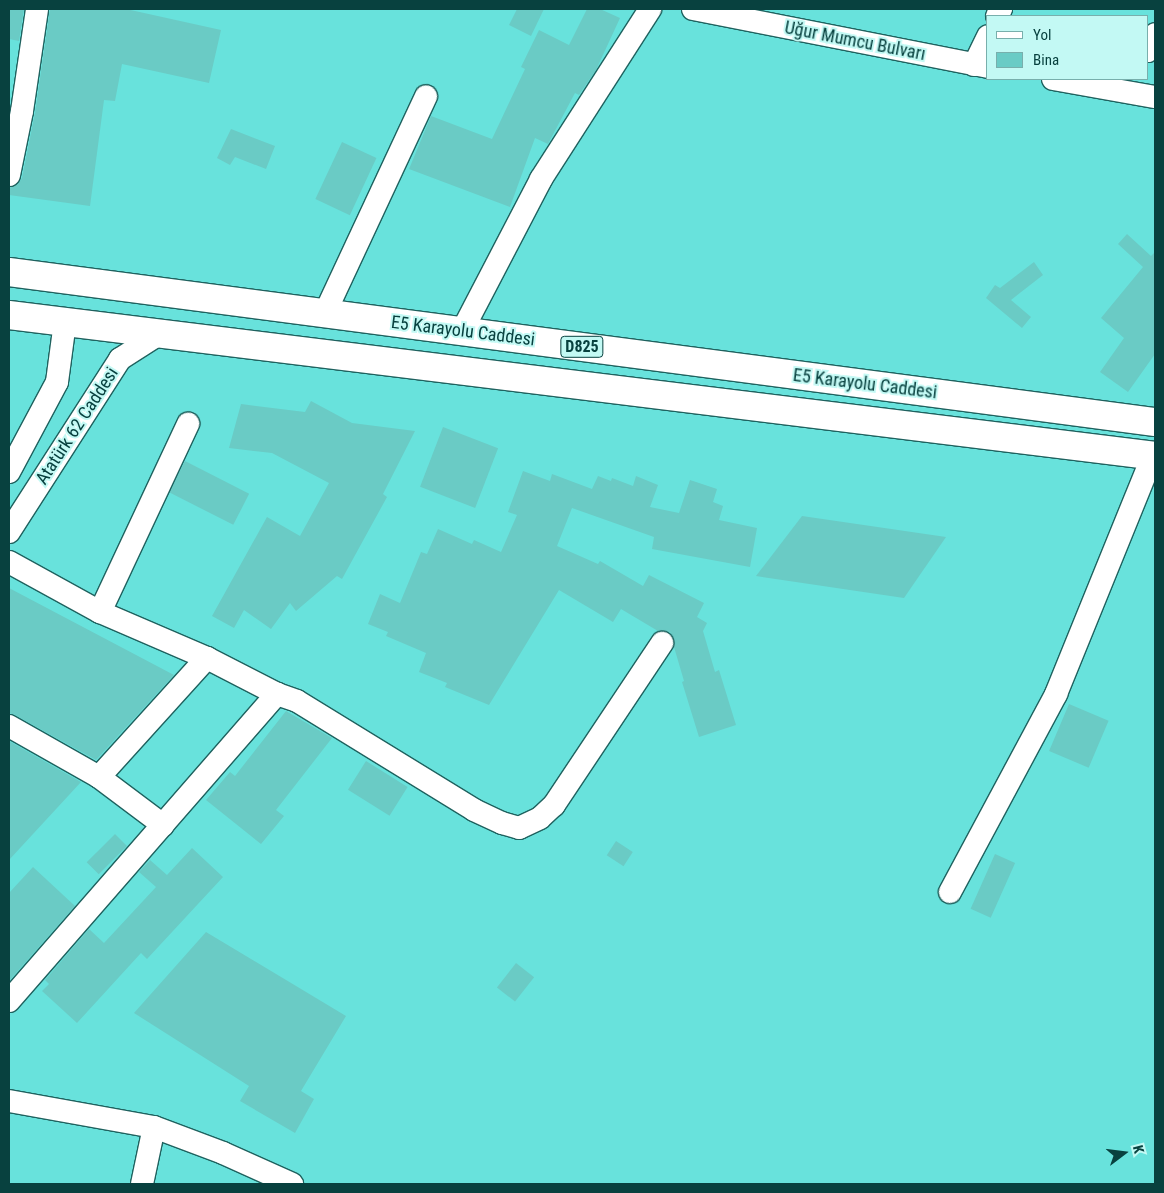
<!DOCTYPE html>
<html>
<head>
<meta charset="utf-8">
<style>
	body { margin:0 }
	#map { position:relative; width:1164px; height:1193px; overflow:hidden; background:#68e2dc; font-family:"Roboto Condensed",sans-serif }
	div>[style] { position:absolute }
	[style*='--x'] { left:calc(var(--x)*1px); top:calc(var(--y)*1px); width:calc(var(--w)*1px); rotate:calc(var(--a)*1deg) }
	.building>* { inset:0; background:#6acbc5; transform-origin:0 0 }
	.roads { filter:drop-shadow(1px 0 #1f625f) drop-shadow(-1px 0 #1f625f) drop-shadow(0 1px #1f625f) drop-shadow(0 -1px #1f625f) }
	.minor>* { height:22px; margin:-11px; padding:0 11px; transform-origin:11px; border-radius:11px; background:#fff }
	.highway>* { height:28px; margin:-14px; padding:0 14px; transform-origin:14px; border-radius:14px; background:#fff }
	span { translate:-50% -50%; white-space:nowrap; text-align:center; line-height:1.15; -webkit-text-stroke:4px #c3f9f4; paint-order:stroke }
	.shield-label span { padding:1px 4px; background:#c3f9f4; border:1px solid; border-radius:4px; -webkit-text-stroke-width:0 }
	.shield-label { font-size:16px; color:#08413f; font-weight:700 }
	.street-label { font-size:18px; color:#08413f }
	.frame { position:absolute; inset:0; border:10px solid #08413f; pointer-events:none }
	.legend { position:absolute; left:986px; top:15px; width:162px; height:65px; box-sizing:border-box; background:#c3f9f4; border:1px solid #78afac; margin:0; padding:6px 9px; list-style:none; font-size:15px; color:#08413f }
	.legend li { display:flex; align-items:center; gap:10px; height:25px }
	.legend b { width:25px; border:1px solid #78afac }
	.north { position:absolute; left:1099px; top:1128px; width:50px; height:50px; -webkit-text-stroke:4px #c3f9f4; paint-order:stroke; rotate:75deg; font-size:14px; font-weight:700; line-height:20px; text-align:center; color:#08413f }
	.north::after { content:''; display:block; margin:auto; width:18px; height:22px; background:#08413f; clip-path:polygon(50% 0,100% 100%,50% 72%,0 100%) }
</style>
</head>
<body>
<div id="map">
	<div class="building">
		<div style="clip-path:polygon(9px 9px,24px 9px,19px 41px,9px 39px)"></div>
		<div style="clip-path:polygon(50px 9px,126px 9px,221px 30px,209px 83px,122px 64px,115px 101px,104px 100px,90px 206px,9px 195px,9px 188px,18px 184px,22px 178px,35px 113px)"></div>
		<div style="clip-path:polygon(517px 9px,544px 9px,531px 36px,509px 25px)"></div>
		<div style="clip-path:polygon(587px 9px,600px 9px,620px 18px,596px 70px,579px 95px,575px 93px,548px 144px,535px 138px,510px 207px,409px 169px,431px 116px,492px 139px,525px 69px,521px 67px,539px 30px,569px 45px)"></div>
		<div style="clip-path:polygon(231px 129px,275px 146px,266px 169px,235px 157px,230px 165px,217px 158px)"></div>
		<div style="left:342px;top:142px;width:38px;height:63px;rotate:25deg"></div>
		<div style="clip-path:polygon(1127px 234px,1151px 256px,1155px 252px,1155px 354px,1128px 392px,1100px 372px,1124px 338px,1101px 318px,1143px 267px,1118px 244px)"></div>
		<div style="clip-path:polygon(1034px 262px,1043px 275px,1011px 300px,1031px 317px,1022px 328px,986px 298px,995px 285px,1000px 288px)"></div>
		<div style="clip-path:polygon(311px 401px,352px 423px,415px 431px,383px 494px,387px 497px,342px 579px,337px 576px,296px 611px,290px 603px,271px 629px,244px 610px,234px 628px,212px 616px,267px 517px,300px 536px,329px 483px,272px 453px,229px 448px,241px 404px,305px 412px)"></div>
		<div style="left:443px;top:427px;width:59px;height:64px;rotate:21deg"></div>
		<div style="left:185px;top:461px;width:72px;height:35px;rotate:27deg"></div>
		<div style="clip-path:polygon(523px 471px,550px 481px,552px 474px,592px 489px,598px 476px,611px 481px,612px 478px,633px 486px,636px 476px,658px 485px,650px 507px,679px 513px,690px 480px,717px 489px,713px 502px,723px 506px,719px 520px,757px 528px,750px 567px,652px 549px,654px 537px,572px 508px,557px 546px,598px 564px,600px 561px,643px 586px,649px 575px,704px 603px,697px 617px,707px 623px,703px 631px,715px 672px,719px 670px,736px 725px,699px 737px,682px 682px,684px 681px,674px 647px,674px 638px,670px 632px,658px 631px,621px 609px,613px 622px,559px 590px,489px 705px,445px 687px,447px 683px,419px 672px,426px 653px,386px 636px,388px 632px,368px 624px,380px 594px,400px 603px,421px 552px,427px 554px,438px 529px,472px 544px,474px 540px,501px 552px,517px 515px,508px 512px)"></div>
		<div style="clip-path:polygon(802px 516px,946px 537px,904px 598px,756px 576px)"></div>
		<div style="clip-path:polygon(9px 588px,174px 675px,96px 760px,15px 715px,9px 713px)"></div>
		<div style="left:1069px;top:704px;width:43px;height:51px;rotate:23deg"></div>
		<div style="clip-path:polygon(286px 711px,332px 738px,276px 810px,284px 816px,261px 844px,206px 800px,230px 772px,235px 776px)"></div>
		<div style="clip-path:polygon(9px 741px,81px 782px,9px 860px)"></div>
		<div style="left:366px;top:761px;width:49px;height:34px;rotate:32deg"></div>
		<div style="left:115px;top:834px;width:17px;height:40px;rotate:45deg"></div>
		<div style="left:616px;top:841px;width:20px;height:17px;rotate:33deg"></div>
		<div style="clip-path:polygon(192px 848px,223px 877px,147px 959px,141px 953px,77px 1023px,42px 991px,49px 984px,45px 980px,89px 929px,104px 943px,156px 887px,139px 872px,150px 860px,167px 875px)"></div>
		<div style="left:995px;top:854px;width:22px;height:60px;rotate:24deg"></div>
		<div style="clip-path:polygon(33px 867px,75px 906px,9px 981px,9px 893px)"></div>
		<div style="clip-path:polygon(206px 932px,346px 1016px,301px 1091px,314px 1099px,295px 1133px,240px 1101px,249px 1086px,134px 1013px)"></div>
		<div style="left:516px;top:963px;width:23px;height:31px;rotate:38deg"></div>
	</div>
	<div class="roads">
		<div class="minor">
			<div style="--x:693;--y:9;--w:301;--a:11.1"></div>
			<div style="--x:997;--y:16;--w:8;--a:-60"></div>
			<div style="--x:1148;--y:51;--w:18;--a:-68"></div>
			<div style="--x:974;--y:65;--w:32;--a:-64"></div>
			<div style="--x:1053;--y:79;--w:104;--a:10"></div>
			<div style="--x:9;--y:175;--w:65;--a:-78.5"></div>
			<div style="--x:22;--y:111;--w:103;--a:-81.6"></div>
			<div style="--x:325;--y:313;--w:239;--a:-65"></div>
			<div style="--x:462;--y:331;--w:171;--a:-62.5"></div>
			<div style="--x:541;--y:179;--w:202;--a:-57.3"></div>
			<div style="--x:9;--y:472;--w:102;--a:-61.9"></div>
			<div style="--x:57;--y:382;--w:61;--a:-82.4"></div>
			<div style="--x:9;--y:532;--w:206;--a:-57.3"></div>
			<div style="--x:120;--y:359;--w:46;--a:-32.7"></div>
			<div style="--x:9;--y:562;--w:104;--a:28.8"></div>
			<div style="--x:100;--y:612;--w:116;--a:23.3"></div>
			<div style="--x:207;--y:658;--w:79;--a:27.2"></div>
			<div style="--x:277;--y:694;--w:21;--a:19"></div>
			<div style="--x:297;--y:701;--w:208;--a:31.6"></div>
			<div style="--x:474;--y:810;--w:31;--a:25"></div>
			<div style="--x:502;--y:823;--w:18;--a:16"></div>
			<div style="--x:519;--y:828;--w:23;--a:-25"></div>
			<div style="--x:540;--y:818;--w:19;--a:-43"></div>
			<div style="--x:554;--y:805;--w:195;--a:-56.3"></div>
			<div style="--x:100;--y:612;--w:208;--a:-64.9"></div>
			<div style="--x:9;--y:726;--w:103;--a:29.5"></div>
			<div style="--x:99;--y:777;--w:80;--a:36.9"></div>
			<div style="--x:99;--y:777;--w:161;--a:-47.8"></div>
			<div style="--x:950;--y:892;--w:225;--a:-61.8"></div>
			<div style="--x:1056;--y:694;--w:258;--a:-67.9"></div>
			<div style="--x:9;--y:1001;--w:408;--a:-48.9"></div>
			<div style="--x:9;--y:1101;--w:147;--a:10.2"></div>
			<div style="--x:154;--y:1127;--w:74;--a:20.6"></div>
			<div style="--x:223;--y:1153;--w:76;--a:24.2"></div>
			<div style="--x:142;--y:1184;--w:58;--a:-78.1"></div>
		</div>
		<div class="highway">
			<div style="--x:9;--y:272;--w:1156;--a:7.46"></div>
			<div style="--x:9;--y:315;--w:1155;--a:7.01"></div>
		</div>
	</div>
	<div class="shield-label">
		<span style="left:582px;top:347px">D825</span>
	</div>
	<div class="street-label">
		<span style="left:855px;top:41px;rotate:11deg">Uğur Mumcu Bulvarı</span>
		<span style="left:463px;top:331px;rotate:7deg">E5 Karayolu Caddesi</span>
		<span style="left:865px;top:384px;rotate:7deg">E5 Karayolu Caddesi</span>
		<span style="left:77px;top:426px;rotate:-57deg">Atatürk 62 Caddesi</span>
	</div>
	<div class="frame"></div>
	<ul class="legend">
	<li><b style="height:6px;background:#fff"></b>Yol</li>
	<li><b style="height:14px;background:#6acbc5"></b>Bina</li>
	</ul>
	<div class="north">K</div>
</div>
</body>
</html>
